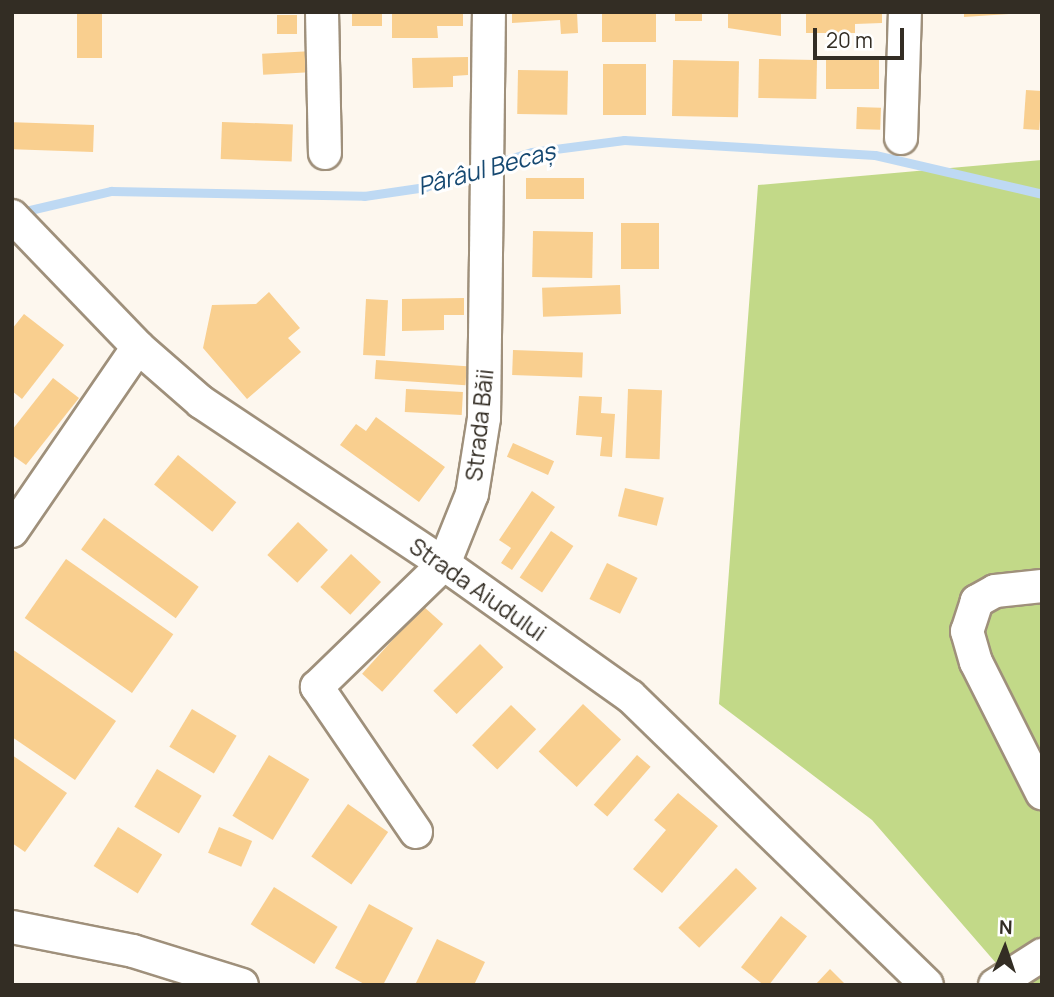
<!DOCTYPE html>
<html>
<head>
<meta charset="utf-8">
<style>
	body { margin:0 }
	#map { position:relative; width:1054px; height:997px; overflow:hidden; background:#fdf7ee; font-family:Manrope,sans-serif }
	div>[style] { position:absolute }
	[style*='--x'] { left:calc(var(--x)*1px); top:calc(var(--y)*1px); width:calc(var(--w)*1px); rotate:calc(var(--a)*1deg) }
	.green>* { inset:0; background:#c2d988 }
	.stream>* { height:9px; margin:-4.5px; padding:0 4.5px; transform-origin:4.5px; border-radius:4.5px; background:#bed9f3 }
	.building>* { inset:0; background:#f9cf8f; transform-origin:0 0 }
	.roads { filter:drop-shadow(2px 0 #9f907b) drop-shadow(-2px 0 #9f907b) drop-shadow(0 2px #9f907b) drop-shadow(0 -2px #9f907b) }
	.minor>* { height:32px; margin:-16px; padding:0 16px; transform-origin:16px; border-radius:16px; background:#fff }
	span { translate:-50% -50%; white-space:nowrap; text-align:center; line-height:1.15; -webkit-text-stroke:6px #fff; paint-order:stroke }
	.street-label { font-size:23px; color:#332d24 }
	.water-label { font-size:24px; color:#154871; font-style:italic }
	.frame { position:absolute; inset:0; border:14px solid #332d24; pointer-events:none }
	.north { position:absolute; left:970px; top:913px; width:70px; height:70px; -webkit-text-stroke:5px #fff; paint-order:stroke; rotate:2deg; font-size:19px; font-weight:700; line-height:28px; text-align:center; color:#332d24 }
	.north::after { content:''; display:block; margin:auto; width:24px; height:32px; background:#332d24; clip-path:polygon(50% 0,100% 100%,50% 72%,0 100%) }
	.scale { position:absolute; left:813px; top:28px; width:91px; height:32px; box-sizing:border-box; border:4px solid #332d24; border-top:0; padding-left:9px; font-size:21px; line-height:24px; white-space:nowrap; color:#332d24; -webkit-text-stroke:5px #fff; paint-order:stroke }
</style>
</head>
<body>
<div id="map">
	<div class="green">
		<div style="clip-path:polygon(1042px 160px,1042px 985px,1015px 985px,872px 820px,719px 704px,758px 185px)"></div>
	</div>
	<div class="stream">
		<div style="--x:492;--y:164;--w:42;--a:-16.7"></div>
		<div style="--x:532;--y:152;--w:93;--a:-7.4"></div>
		<div style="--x:624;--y:140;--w:251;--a:3.4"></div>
		<div style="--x:875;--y:155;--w:171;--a:13.1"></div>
		<div style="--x:17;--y:213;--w:97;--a:-13.2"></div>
		<div style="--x:111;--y:191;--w:253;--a:1.1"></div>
		<div style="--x:364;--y:196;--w:62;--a:-8.4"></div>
		<div style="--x:425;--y:187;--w:58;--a:-17.2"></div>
	</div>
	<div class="building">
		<div style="left:77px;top:12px;width:25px;height:46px"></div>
		<div style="left:352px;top:12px;width:30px;height:14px"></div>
		<div style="clip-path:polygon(392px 12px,463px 12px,463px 26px,437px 26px,438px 38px,392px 38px)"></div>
		<div style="clip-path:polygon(512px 12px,577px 12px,578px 33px,561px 34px,560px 20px,512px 23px)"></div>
		<div style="left:602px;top:12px;width:54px;height:30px"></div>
		<div style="left:675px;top:12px;width:27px;height:9px"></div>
		<div style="clip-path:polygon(728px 12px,781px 12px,781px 36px,728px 28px)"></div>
		<div style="clip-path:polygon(806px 12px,882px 12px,882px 23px,855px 24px,855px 33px,806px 33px)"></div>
		<div style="clip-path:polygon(964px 12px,1009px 12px,1009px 14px,964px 17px)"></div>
		<div style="left:297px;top:15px;width:19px;height:20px;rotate:90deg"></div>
		<div style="left:313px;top:51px;width:21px;height:51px;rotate:87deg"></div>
		<div style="clip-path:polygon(468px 57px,468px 75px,453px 76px,453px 87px,413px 88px,412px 58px)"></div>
		<div style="left:759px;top:59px;width:58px;height:39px;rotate:1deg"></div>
		<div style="left:826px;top:59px;width:53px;height:30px"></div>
		<div style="left:673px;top:60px;width:66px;height:56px;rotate:1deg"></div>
		<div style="left:603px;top:64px;width:43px;height:51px"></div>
		<div style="left:518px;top:70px;width:50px;height:44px;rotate:1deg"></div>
		<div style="left:1026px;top:90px;width:16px;height:39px;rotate:4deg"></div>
		<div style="left:857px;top:107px;width:24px;height:22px;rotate:2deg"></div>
		<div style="left:222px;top:122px;width:71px;height:37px;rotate:2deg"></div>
		<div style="left:94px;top:125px;width:27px;height:80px;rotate:92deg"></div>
		<div style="left:526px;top:178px;width:58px;height:21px"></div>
		<div style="left:621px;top:223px;width:38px;height:46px"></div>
		<div style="left:533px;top:231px;width:60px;height:46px;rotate:1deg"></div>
		<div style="left:620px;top:285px;width:29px;height:78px;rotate:88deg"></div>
		<div style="clip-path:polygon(269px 292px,300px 328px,288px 338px,301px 352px,247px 399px,203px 348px,212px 305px,256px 304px)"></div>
		<div style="clip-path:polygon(464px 298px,464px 315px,444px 315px,444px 330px,402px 331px,402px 299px)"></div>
		<div style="left:366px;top:299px;width:22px;height:56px;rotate:3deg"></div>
		<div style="clip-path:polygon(24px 314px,64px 345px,22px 399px,12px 391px,12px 329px)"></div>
		<div style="left:513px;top:350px;width:70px;height:25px;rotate:2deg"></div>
		<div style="left:376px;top:360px;width:91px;height:19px;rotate:4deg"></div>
		<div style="clip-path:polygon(53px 378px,79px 398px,26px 465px,12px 455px,12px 430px)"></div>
		<div style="left:406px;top:389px;width:57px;height:23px;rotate:3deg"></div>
		<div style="left:628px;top:389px;width:34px;height:69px;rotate:2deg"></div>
		<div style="clip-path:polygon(579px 396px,602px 397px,601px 413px,615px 414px,612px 457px,600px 456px,602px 437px,576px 435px)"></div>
		<div style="clip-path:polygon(376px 417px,445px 467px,419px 502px,340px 445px,356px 424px,366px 431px)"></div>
		<div style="left:513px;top:443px;width:45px;height:15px;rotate:24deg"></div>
		<div style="left:178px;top:455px;width:75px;height:38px;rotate:39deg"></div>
		<div style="left:625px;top:488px;width:40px;height:29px;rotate:14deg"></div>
		<div style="clip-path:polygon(532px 491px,555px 507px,512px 570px,501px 563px,511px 548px,499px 540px)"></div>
		<div style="left:104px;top:518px;width:117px;height:39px;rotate:36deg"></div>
		<div style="left:298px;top:522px;width:41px;height:45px;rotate:43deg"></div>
		<div style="left:551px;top:531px;width:27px;height:56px;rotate:34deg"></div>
		<div style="left:351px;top:554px;width:41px;height:45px;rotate:43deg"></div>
		<div style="left:66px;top:559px;width:131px;height:72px;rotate:35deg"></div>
		<div style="left:607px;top:563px;width:34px;height:40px;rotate:26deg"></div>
		<div style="left:423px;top:606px;width:27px;height:91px;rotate:42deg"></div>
		<div style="left:480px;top:644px;width:33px;height:66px;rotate:45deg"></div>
		<div style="clip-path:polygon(12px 649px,116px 721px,75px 780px,12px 737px)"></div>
		<div style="left:583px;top:704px;width:52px;height:65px;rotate:43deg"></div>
		<div style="left:511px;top:705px;width:35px;height:56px;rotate:44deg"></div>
		<div style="left:192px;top:709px;width:52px;height:44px;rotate:31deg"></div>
		<div style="clip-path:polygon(12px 755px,67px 793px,25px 852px,12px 843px)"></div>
		<div style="left:269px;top:755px;width:47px;height:71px;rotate:31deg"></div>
		<div style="left:637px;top:755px;width:18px;height:66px;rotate:41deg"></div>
		<div style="left:157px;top:769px;width:52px;height:44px;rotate:31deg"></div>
		<div style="clip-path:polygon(678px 793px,718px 826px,662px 893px,633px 869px,666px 830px,654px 820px)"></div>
		<div style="left:348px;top:804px;width:49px;height:64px;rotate:35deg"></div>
		<div style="left:118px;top:827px;width:52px;height:46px;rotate:32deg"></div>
		<div style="left:219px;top:827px;width:36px;height:28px;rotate:23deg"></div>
		<div style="left:736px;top:868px;width:29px;height:83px;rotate:44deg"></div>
		<div style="left:274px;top:887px;width:75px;height:44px;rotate:32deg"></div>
		<div style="clip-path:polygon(369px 904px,413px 928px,383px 985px,366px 985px,335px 968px)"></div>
		<div style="left:781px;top:916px;width:33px;height:65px;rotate:38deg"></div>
		<div style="clip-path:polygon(437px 939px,485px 962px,474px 985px,415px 985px)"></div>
		<div style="clip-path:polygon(830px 969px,846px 985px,815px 985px)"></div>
	</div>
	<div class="roads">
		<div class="minor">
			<div style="--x:322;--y:12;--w:141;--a:88.8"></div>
			<div style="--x:901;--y:138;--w:126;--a:-88.2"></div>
			<div style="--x:12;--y:216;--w:182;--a:46.1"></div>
			<div style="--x:138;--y:347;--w:84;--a:41.1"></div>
			<div style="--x:201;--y:402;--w:292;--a:33.7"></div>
			<div style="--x:444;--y:564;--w:228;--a:35.4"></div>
			<div style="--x:630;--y:696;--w:414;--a:44.2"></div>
			<div style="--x:12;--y:531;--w:223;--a:-55.6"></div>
			<div style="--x:1042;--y:586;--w:47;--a:173.9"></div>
			<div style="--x:995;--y:591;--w:21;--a:151"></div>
			<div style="--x:977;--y:601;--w:32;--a:108"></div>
			<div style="--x:967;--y:631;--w:32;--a:74"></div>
			<div style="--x:976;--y:662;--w:147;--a:63.3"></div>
			<div style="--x:416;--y:832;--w:176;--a:-124.3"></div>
			<div style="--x:317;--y:687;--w:177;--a:-44.1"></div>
			<div style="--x:444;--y:564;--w:75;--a:-68.2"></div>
			<div style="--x:472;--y:494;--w:77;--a:-81"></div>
			<div style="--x:484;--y:418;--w:406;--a:-89.3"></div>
			<div style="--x:12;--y:927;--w:123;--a:11.2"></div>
			<div style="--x:133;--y:951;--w:114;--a:17.3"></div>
			<div style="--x:995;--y:985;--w:56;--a:-32.6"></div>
		</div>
	</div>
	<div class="street-label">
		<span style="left:479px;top:425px;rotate:-84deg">Strada Băii</span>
		<span style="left:478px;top:589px;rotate:35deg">Strada Aiudului</span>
	</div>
	<div class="water-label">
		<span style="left:486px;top:168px;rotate:-15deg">Pârâul Becaș</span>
	</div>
	<div class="frame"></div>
	<div class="north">N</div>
	<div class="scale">20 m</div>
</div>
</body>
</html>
